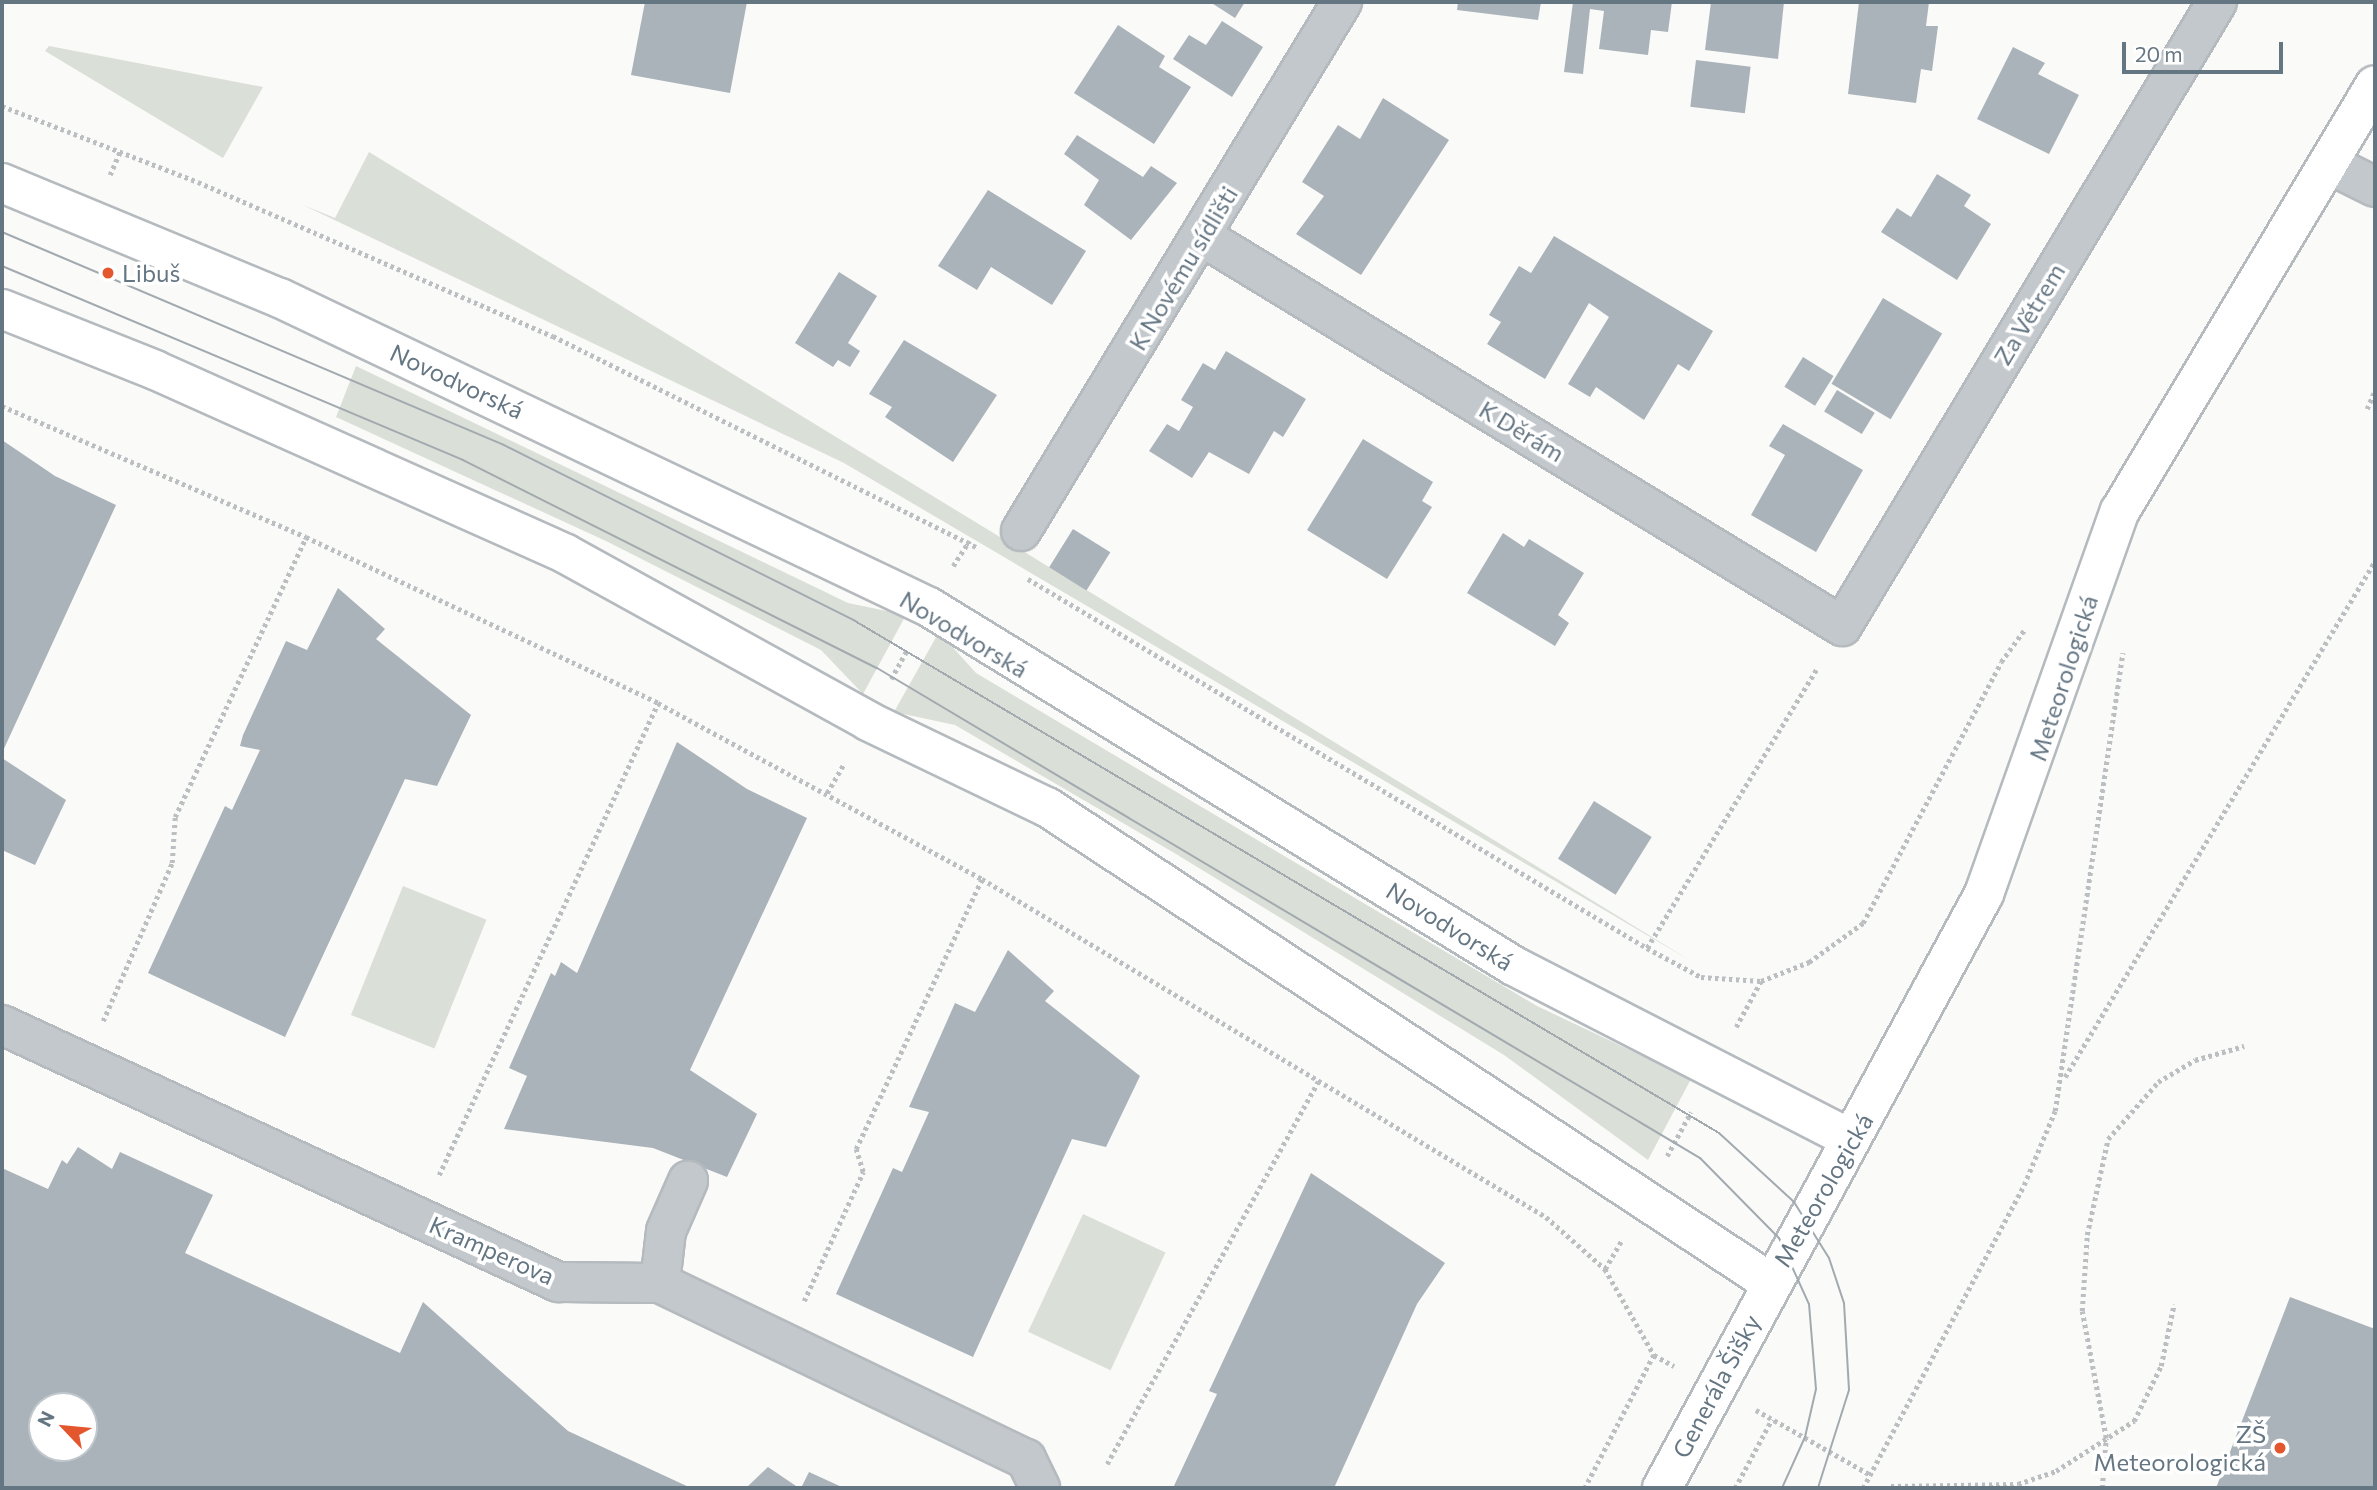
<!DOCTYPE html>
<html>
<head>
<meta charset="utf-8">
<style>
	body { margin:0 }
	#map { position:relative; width:2377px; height:1490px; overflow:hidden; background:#fafaf8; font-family:Commissioner,sans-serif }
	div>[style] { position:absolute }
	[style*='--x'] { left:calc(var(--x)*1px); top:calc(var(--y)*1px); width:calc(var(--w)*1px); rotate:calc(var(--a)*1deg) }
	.green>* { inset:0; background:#dadfd7; transform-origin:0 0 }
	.building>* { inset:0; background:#aab3b9; transform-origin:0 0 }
	.path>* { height:4.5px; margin-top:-2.25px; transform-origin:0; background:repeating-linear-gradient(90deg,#bbbfc2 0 3.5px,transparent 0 7px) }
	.roads { filter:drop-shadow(2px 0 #b5babe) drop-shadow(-2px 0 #b5babe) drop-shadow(0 2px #b5babe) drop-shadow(0 -2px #b5babe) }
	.minor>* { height:38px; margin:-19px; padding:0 19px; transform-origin:19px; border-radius:19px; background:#c3c8cc }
	.major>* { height:38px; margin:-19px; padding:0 19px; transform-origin:19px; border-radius:19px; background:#fff }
	.tram>* { height:2px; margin:-1px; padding:0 1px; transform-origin:1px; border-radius:1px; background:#a2aab0 }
	.dots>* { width:19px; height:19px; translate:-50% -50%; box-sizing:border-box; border:4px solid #fff; border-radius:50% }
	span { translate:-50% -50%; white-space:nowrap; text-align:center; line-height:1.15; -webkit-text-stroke:7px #fff; paint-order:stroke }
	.street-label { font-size:24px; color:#657683 }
	.poi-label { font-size:24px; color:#657683 }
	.left { translate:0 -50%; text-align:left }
	.right { translate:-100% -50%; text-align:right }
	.frame { position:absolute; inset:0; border:4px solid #657683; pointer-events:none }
	.north { position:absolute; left:28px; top:1392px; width:70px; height:70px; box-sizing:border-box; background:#fff; border:2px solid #c1c8cd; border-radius:50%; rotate:296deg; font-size:19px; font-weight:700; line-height:28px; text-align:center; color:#657683 }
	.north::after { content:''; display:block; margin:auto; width:24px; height:32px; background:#e4572e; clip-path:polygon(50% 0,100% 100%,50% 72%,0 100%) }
	.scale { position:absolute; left:2122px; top:42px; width:161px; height:32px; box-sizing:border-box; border:4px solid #657683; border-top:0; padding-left:9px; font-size:21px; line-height:24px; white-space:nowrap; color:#657683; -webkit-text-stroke:5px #fff; paint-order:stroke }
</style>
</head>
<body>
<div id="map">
	<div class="green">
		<div style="clip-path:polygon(49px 46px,263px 87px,223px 158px,45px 51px)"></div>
		<div style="clip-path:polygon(369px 152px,1049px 567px,1691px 961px,844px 463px,303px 205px,335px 218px)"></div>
		<div style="clip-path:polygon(356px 366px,848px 603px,906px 615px,863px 694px,821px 650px,606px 541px,336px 417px)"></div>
		<div style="clip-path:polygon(939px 632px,976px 673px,1537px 1006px,1691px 1079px,1648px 1160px,1504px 1055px,1176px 854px,955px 725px,894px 712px)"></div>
		<div style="left:403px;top:886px;width:90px;height:139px;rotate:22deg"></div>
		<div style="left:1083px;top:1214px;width:91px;height:130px;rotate:25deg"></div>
	</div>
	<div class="building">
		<div style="clip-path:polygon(645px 2px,747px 2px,730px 93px,631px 75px)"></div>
		<div style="clip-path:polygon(1210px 2px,1245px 2px,1235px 18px)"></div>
		<div style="clip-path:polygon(1458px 2px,1541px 2px,1538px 20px,1457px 10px)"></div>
		<div style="clip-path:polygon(1573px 2px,1672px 2px,1668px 32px,1651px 30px,1648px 55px,1599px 49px,1604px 11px,1590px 9px,1583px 74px,1564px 72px)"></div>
		<div style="clip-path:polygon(1711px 2px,1784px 2px,1778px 59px,1705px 50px)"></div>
		<div style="clip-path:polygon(1859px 2px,1929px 2px,1926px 26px,1938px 26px,1932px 71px,1921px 69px,1916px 103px,1848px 94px)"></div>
		<div style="clip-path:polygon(1222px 21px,1263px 47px,1232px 97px,1173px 59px,1189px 35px,1206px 45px)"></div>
		<div style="clip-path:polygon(1118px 25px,1165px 56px,1159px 67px,1191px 87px,1154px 144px,1074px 93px)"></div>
		<div style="clip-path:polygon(2013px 47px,2045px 63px,2038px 74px,2079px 95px,2049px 154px,1977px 119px)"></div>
		<div style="left:1696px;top:60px;width:55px;height:47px;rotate:7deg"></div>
		<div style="clip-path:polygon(1383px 98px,1449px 140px,1361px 275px,1296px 234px,1324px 196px,1302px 182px,1338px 125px,1360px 139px)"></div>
		<div style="clip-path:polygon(1077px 135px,1143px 177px,1151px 166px,1177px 183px,1131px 240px,1084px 205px,1099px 180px,1064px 154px)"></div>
		<div style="clip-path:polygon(1937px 174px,1971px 195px,1964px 206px,1991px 224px,1957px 280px,1881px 232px,1897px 208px,1911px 217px)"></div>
		<div style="clip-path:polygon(988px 190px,1086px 251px,1052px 305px,991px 267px,977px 290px,938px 266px)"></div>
		<div style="clip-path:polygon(1554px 236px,1713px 331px,1689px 371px,1678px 364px,1644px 420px,1596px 387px,1590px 397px,1568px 384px,1609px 317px,1589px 303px,1545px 379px,1487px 344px,1501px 322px,1489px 315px,1519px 266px,1531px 273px)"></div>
		<div style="clip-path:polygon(839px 272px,877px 296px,848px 343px,860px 351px,850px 367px,838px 360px,833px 367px,795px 343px)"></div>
		<div style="left:1883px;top:298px;width:69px;height:100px;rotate:31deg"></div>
		<div style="clip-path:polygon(904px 340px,997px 395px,953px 462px,885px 417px,892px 407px,869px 394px)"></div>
		<div style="clip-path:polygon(1226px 351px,1306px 399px,1283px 437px,1274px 431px,1249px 474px,1209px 452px,1192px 478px,1149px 451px,1167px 424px,1179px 431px,1193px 407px,1181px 400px,1203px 363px,1215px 370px)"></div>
		<div style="left:1803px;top:357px;width:36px;height:35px;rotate:32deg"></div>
		<div style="left:1837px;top:390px;width:44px;height:25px;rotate:31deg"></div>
		<div style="clip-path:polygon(1783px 424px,1863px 470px,1816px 552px,1751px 515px,1785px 455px,1769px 446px)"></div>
		<div style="clip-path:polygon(1363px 439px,1433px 482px,1422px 501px,1432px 507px,1387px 579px,1307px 530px)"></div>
		<div style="clip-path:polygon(2px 440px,55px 476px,116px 505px,2px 753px)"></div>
		<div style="left:1073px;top:529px;width:44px;height:45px;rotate:32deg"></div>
		<div style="clip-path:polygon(1503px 533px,1524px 547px,1529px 539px,1584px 573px,1558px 615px,1569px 623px,1555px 646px,1467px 593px)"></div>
		<div style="clip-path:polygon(338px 588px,385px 629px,376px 639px,471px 715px,437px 786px,405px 779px,285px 1037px,148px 973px,225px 806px,232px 810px,260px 750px,240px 746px,243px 735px,286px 641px,307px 650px)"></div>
		<div style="clip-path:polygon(677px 742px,747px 789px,807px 818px,690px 1070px,757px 1114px,727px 1177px,653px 1148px,504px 1129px,527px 1076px,509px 1068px,551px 973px,555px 976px,561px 962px,577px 973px)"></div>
		<div style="clip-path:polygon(2px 758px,66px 800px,35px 865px,2px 850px)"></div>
		<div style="left:1594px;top:801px;width:68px;height:68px;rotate:32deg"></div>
		<div style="clip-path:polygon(1008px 950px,1054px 991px,1045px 1001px,1140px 1076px,1106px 1147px,1072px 1139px,973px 1357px,836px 1294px,893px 1168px,902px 1172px,929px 1112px,909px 1107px,955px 1003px,975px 1012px)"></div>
		<div style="clip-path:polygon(evenodd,78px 1147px,112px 1169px,120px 1152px,213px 1195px,185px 1253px,400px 1353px,423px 1302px,568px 1431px,691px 1488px,2px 1488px,2px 1168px,48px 1189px,62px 1160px,67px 1164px,78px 1147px,42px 1406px,84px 1406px,84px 1448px,42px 1448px,42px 1406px)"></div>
		<div style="clip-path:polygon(1311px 1173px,1445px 1263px,1417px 1304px,1334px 1488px,1173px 1488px,1217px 1394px,1209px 1391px)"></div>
		<div style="clip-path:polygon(2290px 1297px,2375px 1329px,2375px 1488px,2216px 1488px)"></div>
		<div style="clip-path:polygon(768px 1467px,799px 1488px,746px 1488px)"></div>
		<div style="clip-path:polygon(809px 1472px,844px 1488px,801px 1488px)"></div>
	</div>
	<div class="path">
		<div style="--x:2;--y:106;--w:210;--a:21.2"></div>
		<div style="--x:198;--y:182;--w:387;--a:23.5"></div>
		<div style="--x:553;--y:336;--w:473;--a:26.5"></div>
		<div style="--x:110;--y:175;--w:25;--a:-67"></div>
		<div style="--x:2;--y:406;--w:331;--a:23.3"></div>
		<div style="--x:306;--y:537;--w:389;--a:25.2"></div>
		<div style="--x:658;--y:703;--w:369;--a:28.5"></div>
		<div style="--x:982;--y:879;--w:658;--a:30.93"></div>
		<div style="--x:1546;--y:1217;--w:79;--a:41.4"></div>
		<div style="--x:1605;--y:1269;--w:99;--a:60.3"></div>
		<div style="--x:1654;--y:1355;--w:150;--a:117.4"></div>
		<div style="--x:2367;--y:409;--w:21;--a:-67"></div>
		<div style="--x:953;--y:566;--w:30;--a:-57"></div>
		<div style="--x:1028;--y:579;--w:721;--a:30.8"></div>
		<div style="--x:1647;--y:948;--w:61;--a:28.2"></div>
		<div style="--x:1701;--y:977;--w:60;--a:3.8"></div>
		<div style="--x:1761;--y:981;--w:52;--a:-21.6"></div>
		<div style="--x:1809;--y:962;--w:67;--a:-35.8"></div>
		<div style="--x:1863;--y:923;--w:295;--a:-62.1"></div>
		<div style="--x:2001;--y:662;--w:41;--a:-54"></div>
		<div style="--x:891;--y:679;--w:33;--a:-61"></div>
		<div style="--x:827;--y:793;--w:34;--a:-60"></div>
		<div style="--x:1647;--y:948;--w:328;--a:-58.7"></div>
		<div style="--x:103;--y:1021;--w:172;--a:-66.4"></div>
		<div style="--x:172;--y:863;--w:46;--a:-86.3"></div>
		<div style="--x:175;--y:817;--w:309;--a:-64.9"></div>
		<div style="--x:1736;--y:1027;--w:52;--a:-61.5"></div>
		<div style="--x:2065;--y:1077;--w:602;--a:-59"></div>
		<div style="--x:1667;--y:1156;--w:50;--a:-61.4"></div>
		<div style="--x:439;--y:1175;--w:520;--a:-65.11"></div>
		<div style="--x:1605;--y:1269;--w:32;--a:-60"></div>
		<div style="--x:804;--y:1301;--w:142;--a:-65.4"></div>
		<div style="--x:863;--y:1172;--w:24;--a:-107"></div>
		<div style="--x:856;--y:1149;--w:298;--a:-65"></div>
		<div style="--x:1654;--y:1355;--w:23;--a:29"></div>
		<div style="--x:1756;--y:1410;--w:132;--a:29.5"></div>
		<div style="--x:1107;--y:1464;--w:437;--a:-61.1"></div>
		<div style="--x:1891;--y:1486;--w:127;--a:-0.9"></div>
		<div style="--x:2018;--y:1484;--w:40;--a:-18.9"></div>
		<div style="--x:2056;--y:1471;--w:93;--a:-32.7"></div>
		<div style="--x:2134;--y:1421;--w:61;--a:-63.9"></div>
		<div style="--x:2161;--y:1366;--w:63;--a:-78.2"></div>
		<div style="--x:1735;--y:1488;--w:78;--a:-61.8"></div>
		<div style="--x:1863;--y:1488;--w:343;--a:-62"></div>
		<div style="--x:2024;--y:1185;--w:80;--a:-67.3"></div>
		<div style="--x:2055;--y:1111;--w:463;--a:-81.6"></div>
		<div style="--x:2102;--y:1488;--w:50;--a:-85.4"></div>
		<div style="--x:2106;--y:1438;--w:129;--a:-100.7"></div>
		<div style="--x:2082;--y:1311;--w:76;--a:-86.2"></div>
		<div style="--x:2087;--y:1235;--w:98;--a:-77.7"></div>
		<div style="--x:2108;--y:1139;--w:76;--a:-48.7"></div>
		<div style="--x:2158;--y:1082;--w:43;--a:-30.7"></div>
		<div style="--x:2195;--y:1060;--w:51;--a:-15.9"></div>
	</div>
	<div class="roads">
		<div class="minor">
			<div style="--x:2329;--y:164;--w:51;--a:26.6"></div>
			<div style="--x:1203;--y:237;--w:748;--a:31.33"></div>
			<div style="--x:1842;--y:626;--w:728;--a:-59"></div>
			<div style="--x:1021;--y:531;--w:619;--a:-58.75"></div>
			<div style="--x:2;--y:1025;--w:613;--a:24.81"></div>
			<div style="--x:558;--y:1282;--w:102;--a:0.6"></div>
			<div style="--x:660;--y:1283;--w:406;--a:25.7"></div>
			<div style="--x:1026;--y:1459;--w:32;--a:64"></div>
			<div style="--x:660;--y:1283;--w:52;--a:-83.4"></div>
			<div style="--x:666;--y:1231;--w:55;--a:-66.3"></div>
		</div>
		<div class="major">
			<div style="--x:2;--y:183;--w:301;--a:22.5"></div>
			<div style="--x:280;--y:298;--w:719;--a:25.46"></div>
			<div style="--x:929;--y:607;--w:686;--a:31.54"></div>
			<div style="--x:1514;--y:966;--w:378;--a:27.2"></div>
			<div style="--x:2;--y:309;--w:165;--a:21.7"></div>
			<div style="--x:155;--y:370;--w:450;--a:24.1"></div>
			<div style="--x:566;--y:554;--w:345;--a:28.9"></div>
			<div style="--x:868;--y:721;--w:199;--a:25.7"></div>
			<div style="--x:1047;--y:807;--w:866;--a:33.32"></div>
			<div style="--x:1662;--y:1488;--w:676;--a:-61.54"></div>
			<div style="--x:1984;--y:894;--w:406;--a:-70.5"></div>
			<div style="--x:2120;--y:511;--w:496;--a:-59.1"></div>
		</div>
	</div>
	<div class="tram">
		<div style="--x:2;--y:232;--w:545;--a:22.99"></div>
		<div style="--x:504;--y:445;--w:393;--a:26.6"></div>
		<div style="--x:855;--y:621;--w:1004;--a:30.65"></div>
		<div style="--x:1719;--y:1133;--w:102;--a:42.6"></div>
		<div style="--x:1794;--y:1202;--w:66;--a:58"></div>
		<div style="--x:1829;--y:1258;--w:47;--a:71.6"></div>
		<div style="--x:1844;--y:1303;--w:87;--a:86.7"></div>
		<div style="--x:1849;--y:1390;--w:103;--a:107.6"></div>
		<div style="--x:2;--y:266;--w:500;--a:22.82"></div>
		<div style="--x:463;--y:460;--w:463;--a:26.7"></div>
		<div style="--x:877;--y:668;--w:958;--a:30.77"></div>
		<div style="--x:1700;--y:1158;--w:112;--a:45.4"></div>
		<div style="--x:1779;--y:1238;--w:72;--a:65.6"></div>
		<div style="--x:1809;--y:1304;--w:85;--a:85.3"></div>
		<div style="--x:1816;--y:1389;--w:49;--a:102.9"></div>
		<div style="--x:1805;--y:1437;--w:56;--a:114.3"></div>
	</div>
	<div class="dots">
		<div style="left:108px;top:273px;background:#e4572e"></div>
		<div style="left:2280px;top:1448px;background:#e4572e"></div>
	</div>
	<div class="street-label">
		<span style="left:1183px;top:268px;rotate:-59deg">K Novému sídlišti</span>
		<span style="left:2029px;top:314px;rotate:-59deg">Za Větrem</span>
		<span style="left:457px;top:381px;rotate:25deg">Novodvorská</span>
		<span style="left:1522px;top:431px;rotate:31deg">K Děrám</span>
		<span style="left:964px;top:634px;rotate:31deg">Novodvorská</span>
		<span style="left:2063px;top:678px;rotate:-72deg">Meteorologická</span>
		<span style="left:1450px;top:926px;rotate:32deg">Novodvorská</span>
		<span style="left:1823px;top:1190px;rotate:-60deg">Meteorologická</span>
		<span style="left:492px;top:1250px;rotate:24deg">Kramperova</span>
		<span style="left:1716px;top:1386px;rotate:-62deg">Generála Šišky</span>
	</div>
	<div class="poi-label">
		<span class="left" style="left:122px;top:273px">Libuš</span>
		<span class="right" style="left:2266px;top:1448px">ZŠ<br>Meteorologická</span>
	</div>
	<div class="frame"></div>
	<div class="north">N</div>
	<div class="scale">20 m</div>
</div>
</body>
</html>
